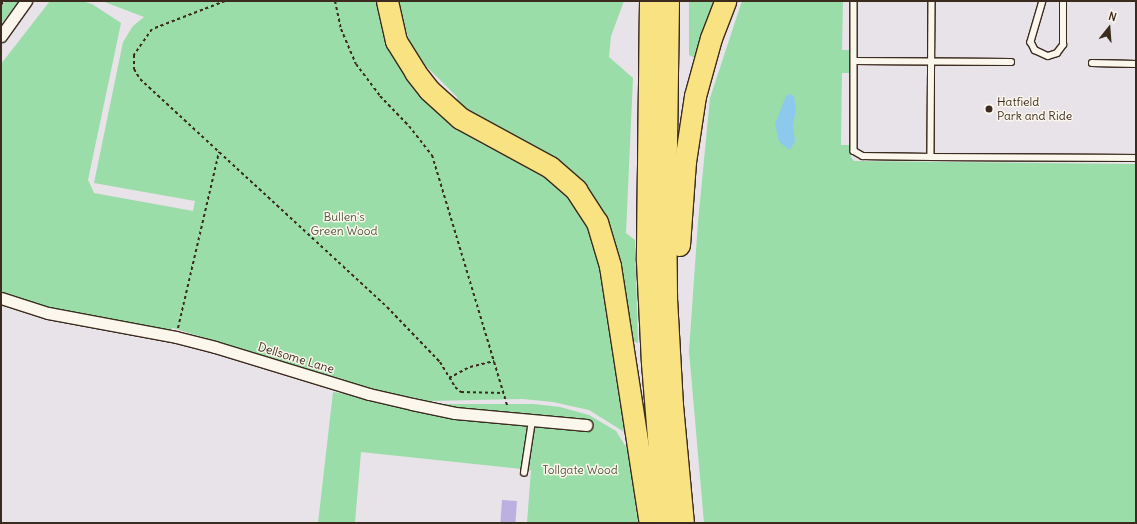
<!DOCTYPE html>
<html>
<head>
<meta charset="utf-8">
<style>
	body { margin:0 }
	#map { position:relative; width:1137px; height:524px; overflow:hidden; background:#e8e2e9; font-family:Delius,sans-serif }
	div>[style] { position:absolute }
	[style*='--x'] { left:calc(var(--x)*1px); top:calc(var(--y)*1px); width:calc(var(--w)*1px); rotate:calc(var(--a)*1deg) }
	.green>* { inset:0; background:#9adda8 }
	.water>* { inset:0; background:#8dc8ed }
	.building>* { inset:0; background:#bbb0e1; transform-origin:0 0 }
	.path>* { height:2px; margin-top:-1px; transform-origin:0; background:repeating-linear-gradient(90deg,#3b2a1e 0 3px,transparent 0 6px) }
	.roads { filter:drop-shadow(1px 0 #3b2a1e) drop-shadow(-1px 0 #3b2a1e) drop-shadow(0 1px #3b2a1e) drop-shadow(0 -1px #3b2a1e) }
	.service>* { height:5.5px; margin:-2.75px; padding:0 2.75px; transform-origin:2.75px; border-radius:2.75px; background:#fbf7ec }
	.minor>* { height:11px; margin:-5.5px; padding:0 5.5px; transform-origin:5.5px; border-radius:5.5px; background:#fbf7ec }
	.motorway>* { height:21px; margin:-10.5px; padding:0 10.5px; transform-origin:10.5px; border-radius:10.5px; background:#f8e281 }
	.dots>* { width:11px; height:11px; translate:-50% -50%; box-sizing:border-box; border:2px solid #fbf7ec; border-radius:50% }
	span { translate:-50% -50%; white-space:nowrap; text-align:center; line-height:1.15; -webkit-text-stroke:3px #fbf7ec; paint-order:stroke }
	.poi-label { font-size:12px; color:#3b2a1e }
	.left { translate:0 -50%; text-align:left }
	.park-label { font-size:12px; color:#535740 }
	.street-label { font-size:12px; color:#3b2a1e }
	.frame { position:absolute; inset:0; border:2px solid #3b2a1e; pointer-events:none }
	.north { position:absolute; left:1089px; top:8px; width:40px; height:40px; -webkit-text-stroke:3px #fbf7ec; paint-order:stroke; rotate:17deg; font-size:11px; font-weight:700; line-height:16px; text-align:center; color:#3b2a1e }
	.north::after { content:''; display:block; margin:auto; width:14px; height:18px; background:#3b2a1e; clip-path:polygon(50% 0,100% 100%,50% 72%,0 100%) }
</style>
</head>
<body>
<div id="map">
	<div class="green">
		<div style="clip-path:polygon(6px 1px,19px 1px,1px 24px,1px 7px)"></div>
		<div style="clip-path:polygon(50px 1px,82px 1px,92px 4px,121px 23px,88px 180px,94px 193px,193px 211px,195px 201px,94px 183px,123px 42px,133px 26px,144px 17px,102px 1px,383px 1px,423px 94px,482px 144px,542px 168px,576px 200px,595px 236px,629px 435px,589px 410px,553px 402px,523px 399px,429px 401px,368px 389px,173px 328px,168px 331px,38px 306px,1px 293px,1px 64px)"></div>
		<div style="clip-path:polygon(399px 1px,624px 1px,611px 36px,609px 57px,633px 78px,626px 233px,635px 240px,638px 343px,632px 341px,625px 328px,616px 258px,601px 207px,569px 174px,457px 107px,457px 97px,414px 54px,399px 10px)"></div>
		<div style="clip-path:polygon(689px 1px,720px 1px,699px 60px,689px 55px)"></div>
		<div style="clip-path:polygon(742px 1px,843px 1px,842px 50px,849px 50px,849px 73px,842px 73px,841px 145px,849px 145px,851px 157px,854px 161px,1136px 164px,1136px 523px,704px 523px,689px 351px,698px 222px,710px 98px)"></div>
		<div style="clip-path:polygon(333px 392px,408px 404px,534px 404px,560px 407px,589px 415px,616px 431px,628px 450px,638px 523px,527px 523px,531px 470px,361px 452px,355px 522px,365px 523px,318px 523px)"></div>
	</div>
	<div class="water">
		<div style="clip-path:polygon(790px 94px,794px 96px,796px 109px,793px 126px,795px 141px,790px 150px,779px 142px,775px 124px,786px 96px)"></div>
	</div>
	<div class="building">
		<div style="left:502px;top:500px;width:15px;height:23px;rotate:4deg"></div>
	</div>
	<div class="path">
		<div style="--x:225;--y:1;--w:78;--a:159"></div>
		<div style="--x:152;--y:29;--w:32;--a:125"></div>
		<div style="--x:134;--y:55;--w:14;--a:90"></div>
		<div style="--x:134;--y:69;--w:12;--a:59"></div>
		<div style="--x:140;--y:79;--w:336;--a:42.7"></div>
		<div style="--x:387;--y:307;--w:76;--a:46.1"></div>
		<div style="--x:440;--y:362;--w:29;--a:59"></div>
		<div style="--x:455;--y:387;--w:8;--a:40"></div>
		<div style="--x:461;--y:392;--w:42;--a:1.4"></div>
		<div style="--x:335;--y:1;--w:29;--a:78"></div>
		<div style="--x:341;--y:29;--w:38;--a:67"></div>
		<div style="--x:356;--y:64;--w:40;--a:53"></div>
		<div style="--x:380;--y:96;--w:42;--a:46"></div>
		<div style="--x:409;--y:126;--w:37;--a:52"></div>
		<div style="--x:432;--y:155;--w:264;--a:73.3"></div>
		<div style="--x:1;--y:5;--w:5;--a:-53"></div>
		<div style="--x:178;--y:328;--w:181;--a:-76.9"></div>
		<div style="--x:449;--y:378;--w:24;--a:-28"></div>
		<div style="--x:470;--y:367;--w:25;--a:-14"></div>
	</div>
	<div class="roads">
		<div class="service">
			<div style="--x:854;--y:1;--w:150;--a:90"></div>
			<div style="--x:854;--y:151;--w:10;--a:29"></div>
			<div style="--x:863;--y:156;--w:68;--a:0.8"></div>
			<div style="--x:932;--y:1;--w:156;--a:90.4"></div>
			<div style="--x:931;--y:157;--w:205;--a:0.3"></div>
			<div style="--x:1043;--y:1;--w:43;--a:106.3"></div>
			<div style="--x:1031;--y:42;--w:9;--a:63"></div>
			<div style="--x:1035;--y:50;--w:14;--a:25"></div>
			<div style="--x:1048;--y:56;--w:9;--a:-18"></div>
			<div style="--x:1057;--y:53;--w:10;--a:-53"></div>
			<div style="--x:1063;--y:45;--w:44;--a:-90"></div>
			<div style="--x:854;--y:61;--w:157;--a:0.4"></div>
			<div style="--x:1092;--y:63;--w:44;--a:1.3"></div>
			<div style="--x:524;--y:473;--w:53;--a:-81.3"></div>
		</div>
		<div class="minor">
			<div style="--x:1;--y:36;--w:43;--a:-54.5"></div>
			<div style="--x:1;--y:298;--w:49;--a:17.7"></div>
			<div style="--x:48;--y:313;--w:130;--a:10.6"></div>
			<div style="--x:176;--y:337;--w:40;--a:14.4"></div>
			<div style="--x:215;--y:347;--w:161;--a:17"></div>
			<div style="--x:369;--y:394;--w:44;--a:13.1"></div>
			<div style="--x:412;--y:404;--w:44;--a:11.8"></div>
			<div style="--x:455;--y:413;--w:132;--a:5.2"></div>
		</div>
		<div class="motorway">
			<div style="--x:387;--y:1;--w:41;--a:77.3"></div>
			<div style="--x:396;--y:41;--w:36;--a:58"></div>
			<div style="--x:415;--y:72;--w:23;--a:52"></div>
			<div style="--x:429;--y:90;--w:42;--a:42.1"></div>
			<div style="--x:460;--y:118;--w:102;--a:28.6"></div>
			<div style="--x:550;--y:167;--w:35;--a:41"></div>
			<div style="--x:576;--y:190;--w:38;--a:57"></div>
			<div style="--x:597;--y:222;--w:46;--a:73.5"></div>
			<div style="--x:610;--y:266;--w:260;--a:81.2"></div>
			<div style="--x:650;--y:1;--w:260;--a:90.7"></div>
			<div style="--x:647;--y:261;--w:102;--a:87.2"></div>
			<div style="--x:652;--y:363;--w:161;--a:85.4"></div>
			<div style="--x:668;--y:1;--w:209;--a:90.8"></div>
			<div style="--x:665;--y:210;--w:88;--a:89.3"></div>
			<div style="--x:666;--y:298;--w:107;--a:86.8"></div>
			<div style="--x:672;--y:405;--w:119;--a:84.7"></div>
			<div style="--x:679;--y:245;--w:83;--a:-85.9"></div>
			<div style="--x:685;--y:162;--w:67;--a:-81.4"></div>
			<div style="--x:695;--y:96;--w:60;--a:-74.6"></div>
			<div style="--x:711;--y:38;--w:40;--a:-69"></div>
		</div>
	</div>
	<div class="dots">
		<div style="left:989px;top:109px;background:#3b2a1e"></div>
	</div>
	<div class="poi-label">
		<span class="left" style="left:997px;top:109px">Hatfield<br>Park and Ride</span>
	</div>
	<div class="park-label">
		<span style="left:344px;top:224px">Bullen's<br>Green Wood</span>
		<span style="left:580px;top:470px">Tollgate Wood</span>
	</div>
	<div class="street-label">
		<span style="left:296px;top:358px;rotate:17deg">Dellsome Lane</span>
	</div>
	<div class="frame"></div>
	<div class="north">N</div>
</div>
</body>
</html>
